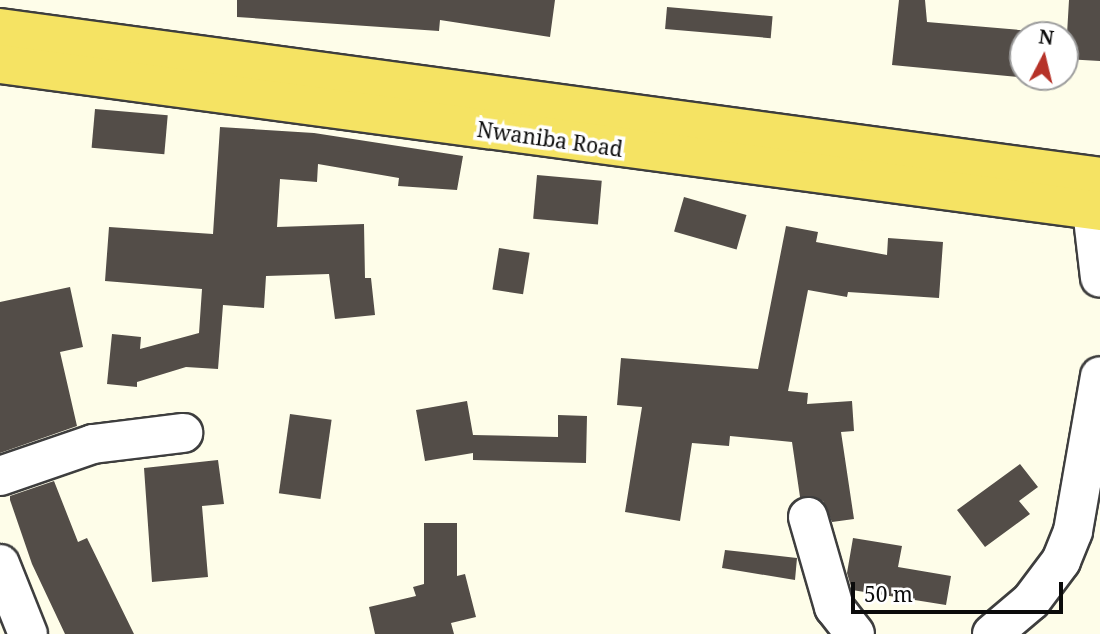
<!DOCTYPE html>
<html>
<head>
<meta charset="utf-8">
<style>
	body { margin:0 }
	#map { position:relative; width:1100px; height:634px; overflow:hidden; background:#fefde9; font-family:"Noto Serif",serif }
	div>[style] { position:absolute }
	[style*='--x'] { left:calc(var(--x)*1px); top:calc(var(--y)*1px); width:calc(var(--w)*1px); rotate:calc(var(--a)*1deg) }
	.building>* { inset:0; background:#534d48; transform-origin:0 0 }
	.roads { filter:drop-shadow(2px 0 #3e3e3e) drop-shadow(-2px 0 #3e3e3e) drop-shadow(0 2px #3e3e3e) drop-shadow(0 -2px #3e3e3e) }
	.minor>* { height:38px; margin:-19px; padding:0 19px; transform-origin:19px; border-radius:19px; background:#fff }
	.major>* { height:38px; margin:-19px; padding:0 19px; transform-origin:19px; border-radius:19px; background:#f5e363 }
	span { translate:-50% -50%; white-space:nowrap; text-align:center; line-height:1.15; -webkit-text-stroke:7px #fff; paint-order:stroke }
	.street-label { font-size:21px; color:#0b0b0b }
	.north { position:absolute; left:1009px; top:21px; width:70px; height:70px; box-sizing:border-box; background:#fff; border:2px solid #9d9d9d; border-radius:50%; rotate:7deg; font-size:19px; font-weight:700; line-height:28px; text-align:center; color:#0b0b0b }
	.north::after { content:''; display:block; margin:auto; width:24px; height:32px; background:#b63228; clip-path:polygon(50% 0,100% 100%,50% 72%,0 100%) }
	.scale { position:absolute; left:851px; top:582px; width:212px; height:32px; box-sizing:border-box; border:4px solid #0b0b0b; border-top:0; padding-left:9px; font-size:21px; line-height:24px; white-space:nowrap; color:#0b0b0b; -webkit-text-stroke:5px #fff; paint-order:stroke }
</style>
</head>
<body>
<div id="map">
	<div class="building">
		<div style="clip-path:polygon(237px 0,555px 0,550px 37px,440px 20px,439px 31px,237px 17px)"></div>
		<div style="clip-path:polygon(899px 0,925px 0,927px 22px,1067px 34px,1069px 0,1100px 0,1100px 61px,1065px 59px,1065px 35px,1023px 35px,1023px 77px,1039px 79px,892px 65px)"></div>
		<div style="left:667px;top:7px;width:106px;height:22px;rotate:5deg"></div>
		<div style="left:95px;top:109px;width:73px;height:39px;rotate:5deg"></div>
		<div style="clip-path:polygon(220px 127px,314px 133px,463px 156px,457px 190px,398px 186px,399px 178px,318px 164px,317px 182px,280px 179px,277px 227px,364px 224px,365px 278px,371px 278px,375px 315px,335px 319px,329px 274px,266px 276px,264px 308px,223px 305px,218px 369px,186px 367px,137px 382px,137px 387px,107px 384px,112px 334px,141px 337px,140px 349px,199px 333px,202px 289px,105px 281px,109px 227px,213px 234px)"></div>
		<div style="left:537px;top:175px;width:65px;height:44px;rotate:5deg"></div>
		<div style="left:684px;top:197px;width:65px;height:36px;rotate:16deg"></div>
		<div style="clip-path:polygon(786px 226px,818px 232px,816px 242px,887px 255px,888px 238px,943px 242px,939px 298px,848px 292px,847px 297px,808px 290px,788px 391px,808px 393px,807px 404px,852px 401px,854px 431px,841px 432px,854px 519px,832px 522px,823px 501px,800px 497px,792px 442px,730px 436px,729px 446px,692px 443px,680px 521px,625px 512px,642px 407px,617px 405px,621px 358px,758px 369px)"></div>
		<div style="left:499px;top:248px;width:31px;height:42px;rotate:9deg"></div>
		<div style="clip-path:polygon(70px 287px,83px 347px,60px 352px,77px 426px,0 453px,0 302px)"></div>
		<div style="clip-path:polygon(467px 401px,473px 435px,558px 437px,558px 415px,587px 416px,586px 463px,473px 460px,473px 453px,425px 461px,416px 410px)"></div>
		<div style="left:290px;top:414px;width:42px;height:80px;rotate:8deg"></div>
		<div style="clip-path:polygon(218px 460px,224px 504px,202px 506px,208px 577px,152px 582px,144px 468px)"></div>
		<div style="clip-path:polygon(1020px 464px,1038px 487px,1019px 501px,1030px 514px,985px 547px,957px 510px)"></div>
		<div style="clip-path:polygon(54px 481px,78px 542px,87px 538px,134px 634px,65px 634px,32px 564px,10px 500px,10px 496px)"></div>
		<div style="clip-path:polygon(424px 523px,457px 523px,457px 576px,465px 574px,476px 617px,451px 623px,454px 634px,375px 634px,369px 607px,416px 596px,413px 587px,424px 584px)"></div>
		<div style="clip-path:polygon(853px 538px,902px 546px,898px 567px,951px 576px,946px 605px,852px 590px,847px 573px)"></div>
		<div style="clip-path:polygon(725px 550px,797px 558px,795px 580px,722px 568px)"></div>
	</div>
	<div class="roads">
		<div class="minor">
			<div style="--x:1092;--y:210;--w:68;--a:83.3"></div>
			<div style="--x:0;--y:476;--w:98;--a:-19"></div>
			<div style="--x:93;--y:444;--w:91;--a:-7"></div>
			<div style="--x:808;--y:517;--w:94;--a:73.9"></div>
			<div style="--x:834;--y:607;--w:34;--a:52"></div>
			<div style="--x:0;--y:564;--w:75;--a:68.2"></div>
			<div style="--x:992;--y:634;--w:51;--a:-40.2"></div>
			<div style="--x:1031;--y:601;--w:50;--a:-53.1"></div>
			<div style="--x:1061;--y:561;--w:32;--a:-68"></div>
			<div style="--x:1073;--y:531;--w:157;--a:-80.1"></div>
		</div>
		<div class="major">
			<div style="--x:0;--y:28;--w:1110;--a:7.71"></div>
			<div style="--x:0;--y:64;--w:1110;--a:7.61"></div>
		</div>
	</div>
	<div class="street-label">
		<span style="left:550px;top:139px;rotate:8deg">Nwaniba Road</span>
	</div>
	<div class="north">N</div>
	<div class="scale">50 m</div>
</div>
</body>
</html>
